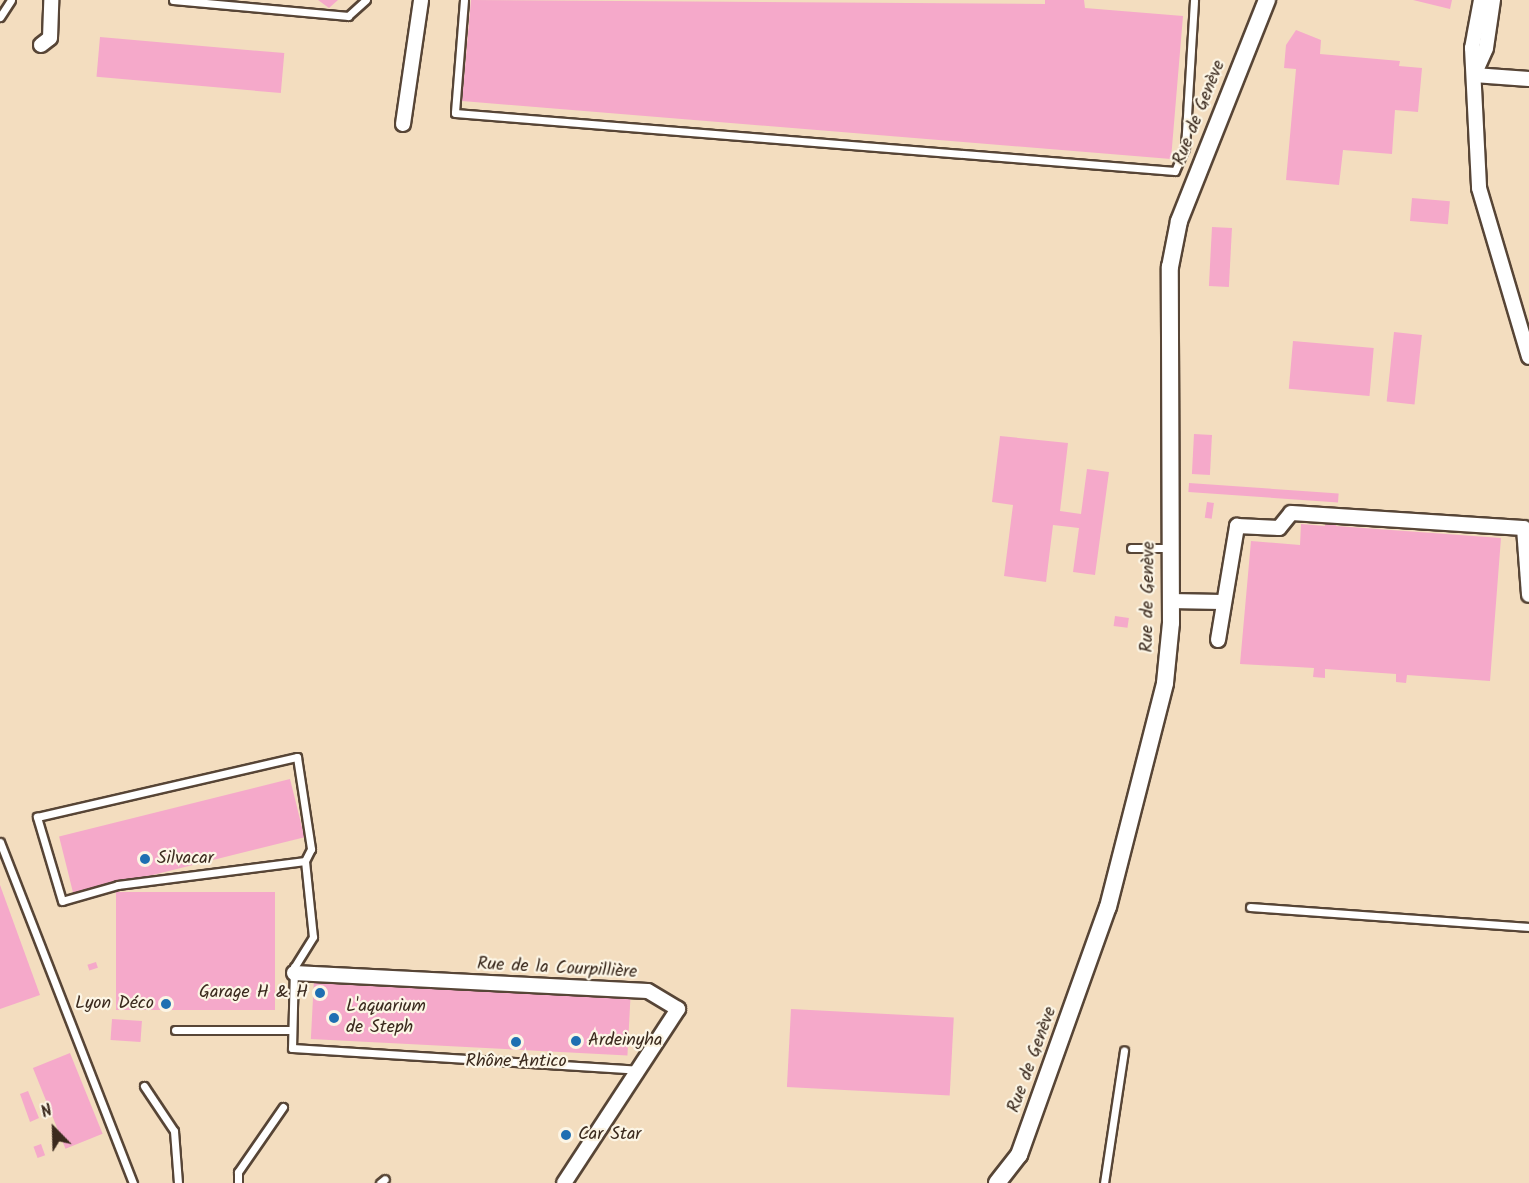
<!DOCTYPE html>
<html>
<head>
<meta charset="utf-8">
<style>
	body { margin:0 }
	#map { position:relative; width:1529px; height:1183px; overflow:hidden; background:#f3ddbf; font-family:Kalam,sans-serif }
	div>[style] { position:absolute }
	[style*='--x'] { left:calc(var(--x)*1px); top:calc(var(--y)*1px); width:calc(var(--w)*1px); rotate:calc(var(--a)*1deg) }
	.building>* { inset:0; background:#f5a9ca; transform-origin:0 0 }
	.roads { filter:drop-shadow(2px 0 #574536) drop-shadow(-2px 0 #574536) drop-shadow(0 2px #574536) drop-shadow(0 -2px #574536) }
	.service>* { height:7px; margin:-3.5px; padding:0 3.5px; transform-origin:3.5px; border-radius:3.5px; background:#fff }
	.minor>* { height:14px; margin:-7px; padding:0 7px; transform-origin:7px; border-radius:7px; background:#fff }
	.tertiary>* { height:16px; margin:-8px; padding:0 8px; transform-origin:8px; border-radius:8px; background:#fff }
	.dots>* { width:16px; height:16px; translate:-50% -50%; box-sizing:border-box; border:3px solid #fcf5e5; border-radius:50% }
	span { translate:-50% -50%; white-space:nowrap; text-align:center; line-height:1.15; -webkit-text-stroke:4.5px #fcf5e5; paint-order:stroke }
	.street-label { font-size:18px; color:#3b2a1e }
	.poi-label { font-size:18px; color:#3b2a1e }
	.left { translate:0 -50%; text-align:left }
	.right { translate:-100% -50%; text-align:right }
	.north { position:absolute; left:24px; top:1099px; width:60px; height:60px; -webkit-text-stroke:4px #fcf5e5; paint-order:stroke; rotate:337deg; font-size:16px; font-weight:700; line-height:24px; text-align:center; color:#3b2a1e }
	.north::after { content:''; display:block; margin:auto; width:21px; height:27px; background:#3b2a1e; clip-path:polygon(50% 0,100% 100%,50% 72%,0 100%) }
</style>
</head>
<body>
<div id="map">
	<div class="building">
		<div style="clip-path:polygon(318px 0,338px 0,329px 8px)"></div>
		<div style="clip-path:polygon(471px 0,1045px 4px,1045px 0,1084px 0,1085px 8px,1183px 16px,1171px 159px,462px 101px)"></div>
		<div style="clip-path:polygon(1413px 0,1452px 0,1450px 9px)"></div>
		<div style="clip-path:polygon(1296px 30px,1321px 40px,1320px 54px,1400px 61px,1399px 66px,1422px 68px,1418px 112px,1395px 110px,1392px 154px,1343px 150px,1339px 185px,1286px 180px,1296px 69px,1284px 68px,1286px 45px)"></div>
		<div style="left:100px;top:37px;width:185px;height:40px;rotate:5deg"></div>
		<div style="left:1412px;top:198px;width:38px;height:23px;rotate:5deg"></div>
		<div style="left:1212px;top:227px;width:20px;height:59px;rotate:3deg"></div>
		<div style="left:1394px;top:332px;width:28px;height:70px;rotate:6deg"></div>
		<div style="left:1293px;top:341px;width:81px;height:48px;rotate:5deg"></div>
		<div style="left:1194px;top:434px;width:18px;height:40px;rotate:3deg"></div>
		<div style="clip-path:polygon(1000px 436px,1068px 443px,1060px 511px,1081px 514px,1087px 469px,1109px 472px,1095px 575px,1073px 572px,1079px 528px,1053px 525px,1046px 582px,1004px 576px,1013px 505px,992px 502px)"></div>
		<div style="left:1189px;top:483px;width:150px;height:9px;rotate:4deg"></div>
		<div style="left:1207px;top:502px;width:7px;height:16px;rotate:8deg"></div>
		<div style="clip-path:polygon(1325px 519px,1337px 520px,1336px 526px,1501px 538px,1490px 681px,1407px 675px,1406px 683px,1396px 682px,1396px 674px,1325px 669px,1325px 678px,1313px 677px,1314px 668px,1240px 664px,1251px 541px,1300px 545px,1301px 524px,1325px 526px)"></div>
		<div style="left:1115px;top:616px;width:14px;height:10px;rotate:8deg"></div>
		<div style="left:290px;top:779px;width:60px;height:238px;rotate:76deg"></div>
		<div style="clip-path:polygon(0 885px,40px 995px,0 1009px)"></div>
		<div style="left:275px;top:892px;width:118px;height:159px;rotate:90deg"></div>
		<div style="left:96px;top:962px;width:6px;height:9px;rotate:72deg"></div>
		<div style="left:314px;top:979px;width:317px;height:60px;rotate:3deg"></div>
		<div style="left:791px;top:1009px;width:163px;height:78px;rotate:3deg"></div>
		<div style="left:112px;top:1019px;width:30px;height:21px;rotate:4deg"></div>
		<div style="left:70px;top:1053px;width:87px;height:40px;rotate:68deg"></div>
		<div style="clip-path:polygon(28px 1091px,39px 1118px,30px 1122px,20px 1094px)"></div>
		<div style="left:41px;top:1144px;width:12px;height:8px;rotate:70deg"></div>
	</div>
	<div class="roads">
		<div class="service">
			<div style="--x:173;--y:0;--w:176;--a:5.2"></div>
			<div style="--x:348;--y:16;--w:24;--a:-42"></div>
			<div style="--x:464;--y:0;--w:113;--a:94.6"></div>
			<div style="--x:455;--y:113;--w:722;--a:4.61"></div>
			<div style="--x:1175;--y:171;--w:25;--a:-67"></div>
			<div style="--x:1185;--y:148;--w:148;--a:-86.5"></div>
			<div style="--x:0;--y:17;--w:20;--a:-57"></div>
			<div style="--x:1131;--y:548;--w:38;--a:0"></div>
			<div style="--x:0;--y:842;--w:366;--a:68.7"></div>
			<div style="--x:305;--y:861;--w:189;--a:172.7"></div>
			<div style="--x:118;--y:885;--w:58;--a:164.1"></div>
			<div style="--x:62;--y:901;--w:88;--a:-106.6"></div>
			<div style="--x:37;--y:817;--w:267;--a:-13"></div>
			<div style="--x:297;--y:757;--w:93;--a:81.3"></div>
			<div style="--x:311;--y:849;--w:13;--a:117"></div>
			<div style="--x:305;--y:861;--w:76;--a:84"></div>
			<div style="--x:313;--y:937;--w:36;--a:122"></div>
			<div style="--x:294;--y:967;--w:81;--a:91.4"></div>
			<div style="--x:292;--y:1048;--w:347;--a:3.6"></div>
			<div style="--x:1250;--y:907;--w:280;--a:4.1"></div>
			<div style="--x:175;--y:1030;--w:117;--a:0"></div>
			<div style="--x:144;--y:1086;--w:54;--a:56.3"></div>
			<div style="--x:174;--y:1131;--w:52;--a:85.6"></div>
			<div style="--x:238;--y:1183;--w:11;--a:-90"></div>
			<div style="--x:238;--y:1172;--w:79;--a:-55.3"></div>
			<div style="--x:380;--y:1183;--w:6;--a:-39"></div>
			<div style="--x:1104;--y:1183;--w:134;--a:-81.4"></div>
		</div>
		<div class="minor">
			<div style="--x:1481;--y:0;--w:49;--a:100.6"></div>
			<div style="--x:1472;--y:48;--w:140;--a:87.1"></div>
			<div style="--x:1479;--y:188;--w:176;--a:73.5"></div>
			<div style="--x:41;--y:45;--w:11;--a:-38"></div>
			<div style="--x:50;--y:38;--w:38;--a:-88"></div>
			<div style="--x:1475;--y:73;--w:27;--a:-66"></div>
			<div style="--x:1486;--y:48;--w:49;--a:-81.7"></div>
			<div style="--x:1474;--y:75;--w:55;--a:4.2"></div>
			<div style="--x:403;--y:124;--w:125;--a:-81.7"></div>
			<div style="--x:1170;--y:601;--w:52;--a:1.1"></div>
			<div style="--x:1218;--y:640;--w:116;--a:-80.5"></div>
			<div style="--x:1237;--y:526;--w:42;--a:2.7"></div>
			<div style="--x:1279;--y:528;--w:19;--a:-51"></div>
			<div style="--x:1291;--y:513;--w:233;--a:3.7"></div>
			<div style="--x:1524;--y:528;--w:67;--a:85.7"></div>
			<div style="--x:294;--y:973;--w:354;--a:2.9"></div>
			<div style="--x:648;--y:991;--w:35;--a:31"></div>
			<div style="--x:678;--y:1009;--w:208;--a:123.2"></div>
		</div>
		<div class="tertiary">
			<div style="--x:997;--y:1183;--w:36;--a:-52"></div>
			<div style="--x:1019;--y:1155;--w:263;--a:-70.3"></div>
			<div style="--x:1108;--y:907;--w:231;--a:-75.7"></div>
			<div style="--x:1165;--y:683;--w:60;--a:-84.3"></div>
			<div style="--x:1171;--y:623;--w:356;--a:-90.2"></div>
			<div style="--x:1170;--y:267;--w:47;--a:-78.9"></div>
			<div style="--x:1179;--y:221;--w:238;--a:-68.3"></div>
		</div>
	</div>
	<div class="dots">
		<div style="left:145px;top:859px;background:#1f6fb2"></div>
		<div style="left:320px;top:993px;background:#1f6fb2"></div>
		<div style="left:166px;top:1004px;background:#1f6fb2"></div>
		<div style="left:334px;top:1018px;background:#1f6fb2"></div>
		<div style="left:576px;top:1041px;background:#1f6fb2"></div>
		<div style="left:516px;top:1042px;background:#1f6fb2"></div>
		<div style="left:566px;top:1135px;background:#1f6fb2"></div>
	</div>
	<div class="street-label">
		<span style="left:1200px;top:113px;rotate:-68deg">Rue de Genève</span>
		<span style="left:1149px;top:597px;rotate:-89deg">Rue de Genève</span>
		<span style="left:557px;top:969px;rotate:3deg">Rue de la Courpillière</span>
		<span style="left:1033px;top:1060px;rotate:-70deg">Rue de Genève</span>
	</div>
	<div class="poi-label">
		<span class="left" style="left:157px;top:859px">Silvacar</span>
		<span class="right" style="left:308px;top:993px">Garage H &amp; H</span>
		<span class="right" style="left:154px;top:1004px">Lyon Déco</span>
		<span class="left" style="left:346px;top:1018px">L'aquarium<br>de Steph</span>
		<span class="left" style="left:588px;top:1041px">Ardeinyha</span>
		<span style="left:516px;top:1062px">Rhône Antico</span>
		<span class="left" style="left:578px;top:1135px">Car Star</span>
	</div>
	<div class="north">N</div>
</div>
</body>
</html>
